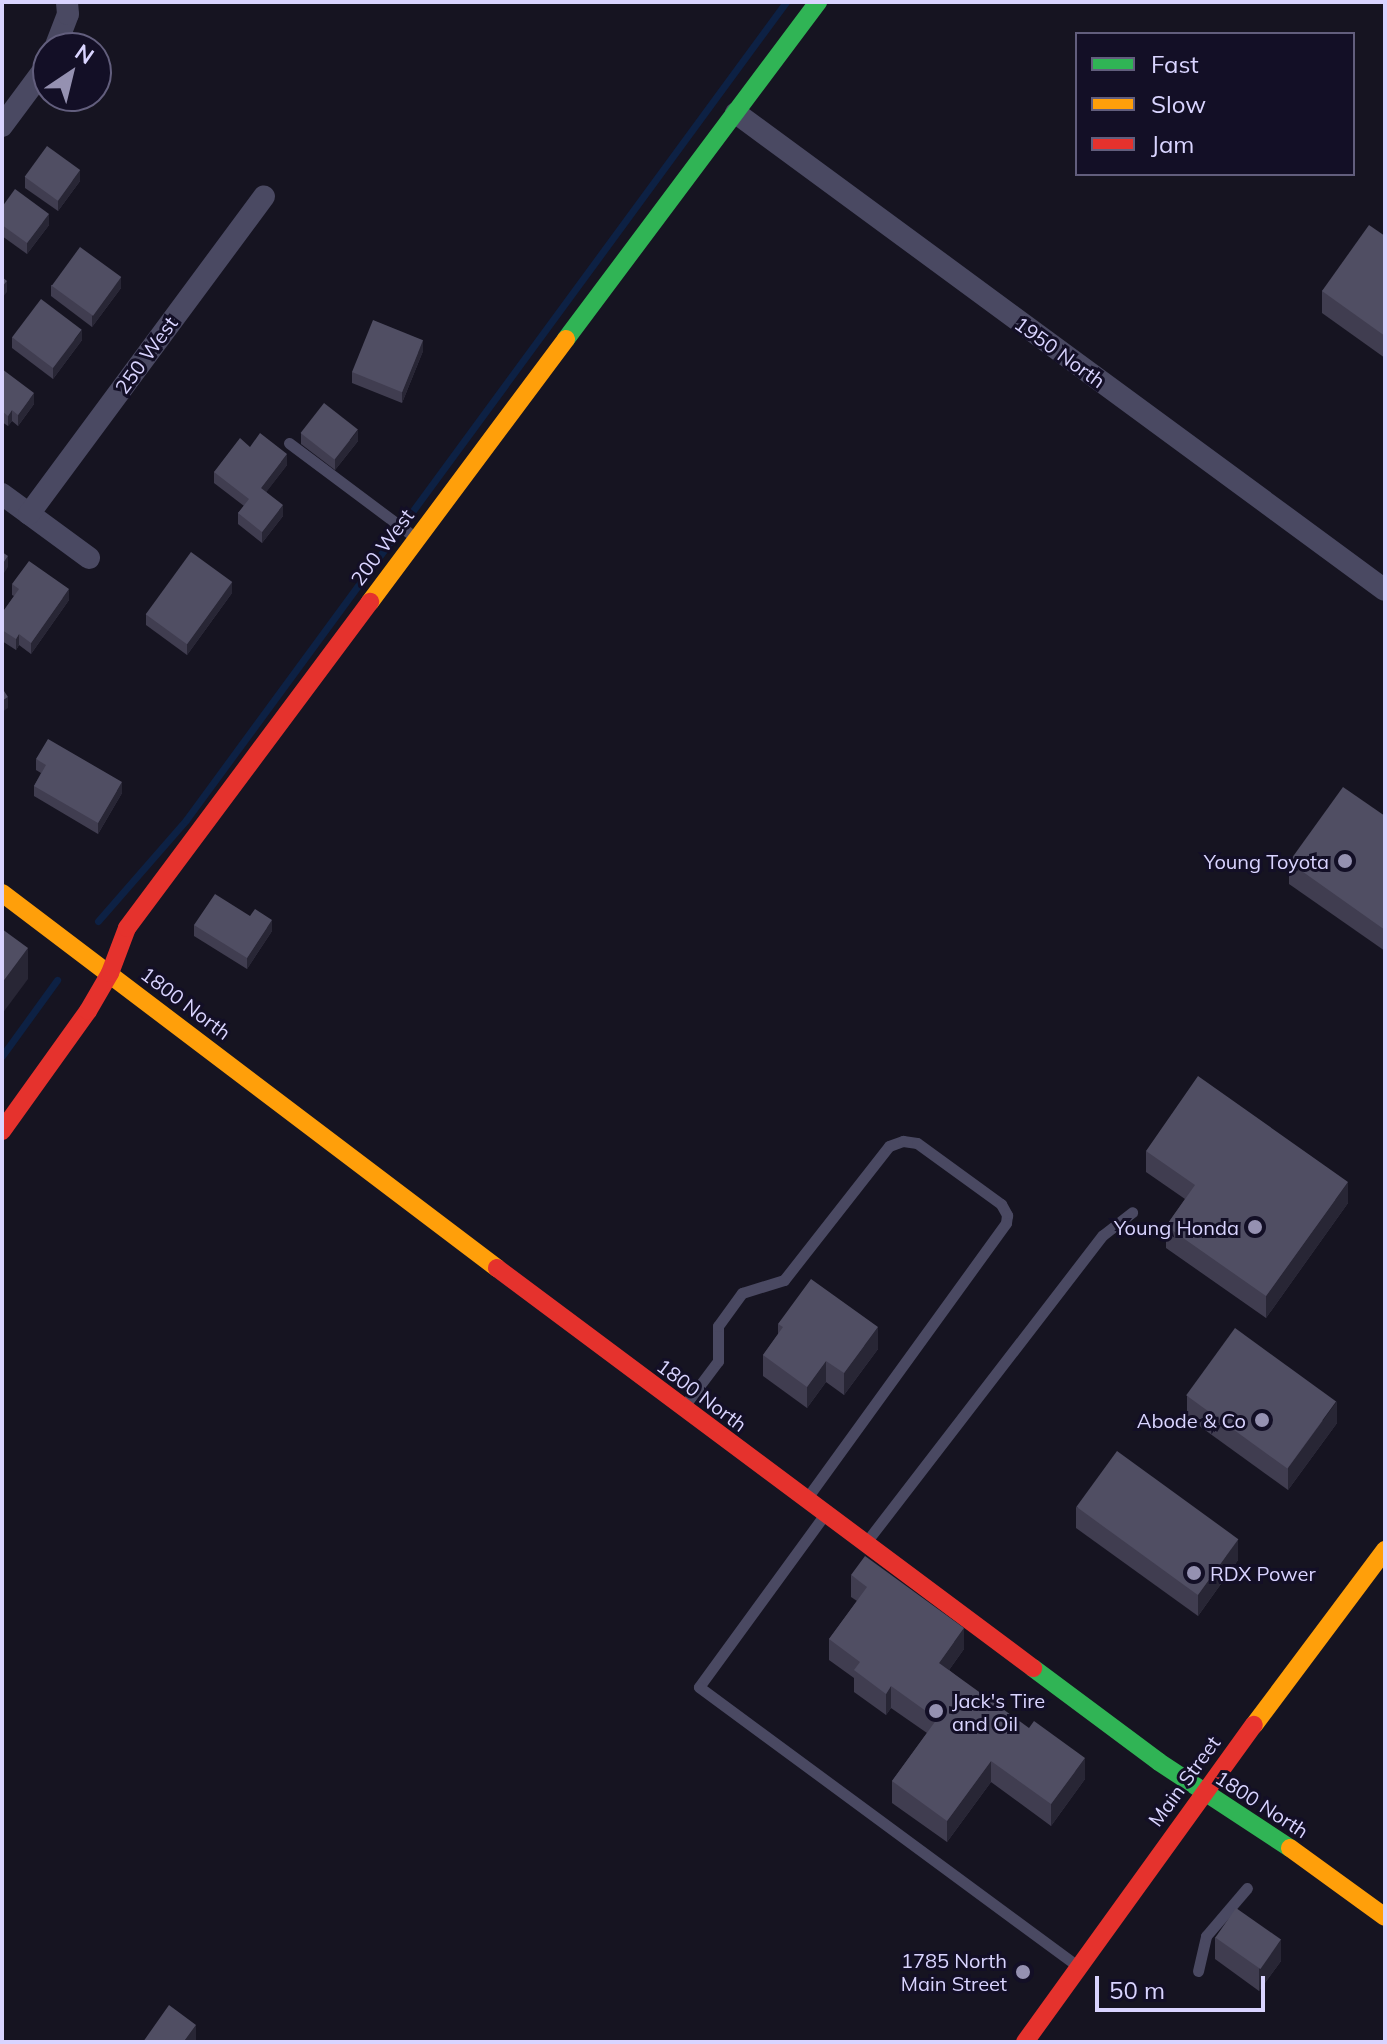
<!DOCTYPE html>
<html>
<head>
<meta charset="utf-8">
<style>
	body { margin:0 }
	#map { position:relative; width:1387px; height:2044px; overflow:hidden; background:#161421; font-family:Mulish,sans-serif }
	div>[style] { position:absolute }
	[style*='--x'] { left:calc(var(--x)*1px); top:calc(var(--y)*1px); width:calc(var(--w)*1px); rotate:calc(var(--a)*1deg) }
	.stream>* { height:7px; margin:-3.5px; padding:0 3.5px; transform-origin:3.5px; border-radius:3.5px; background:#0d2144 }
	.lane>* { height:11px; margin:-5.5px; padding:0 5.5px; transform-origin:5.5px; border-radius:5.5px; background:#4a4962 }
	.street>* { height:22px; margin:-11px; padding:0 11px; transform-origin:11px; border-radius:11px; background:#4a4962 }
	.fast>* { height:18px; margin:-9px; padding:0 9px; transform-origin:9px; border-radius:9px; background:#30b455 }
	.slow>* { height:18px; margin:-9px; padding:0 9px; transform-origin:9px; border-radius:9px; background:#ff9f0a }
	.jam>* { height:18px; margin:-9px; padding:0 9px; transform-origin:9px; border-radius:9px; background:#e5322d }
	.wall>* { inset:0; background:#403d50 }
	.shaded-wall>* { inset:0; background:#282635 }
	.building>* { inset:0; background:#504e63; transform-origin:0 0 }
	.dots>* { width:22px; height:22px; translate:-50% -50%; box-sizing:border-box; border:4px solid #130f26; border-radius:50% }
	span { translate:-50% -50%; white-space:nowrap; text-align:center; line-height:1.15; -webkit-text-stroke:6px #130f26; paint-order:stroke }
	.street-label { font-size:20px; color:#d9d4ff }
	.poi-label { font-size:20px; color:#d9d4ff }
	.right { translate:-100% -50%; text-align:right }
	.left { translate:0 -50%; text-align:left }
	.frame { position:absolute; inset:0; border:4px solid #d9d4ff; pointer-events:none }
	.legend { position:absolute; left:1075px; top:32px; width:280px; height:144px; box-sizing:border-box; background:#130f26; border:2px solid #625e7d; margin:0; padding:10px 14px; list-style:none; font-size:24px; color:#d9d4ff }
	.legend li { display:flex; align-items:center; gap:16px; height:40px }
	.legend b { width:40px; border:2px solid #625e7d }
	.north { position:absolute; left:32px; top:32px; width:80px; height:80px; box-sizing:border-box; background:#130f26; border:2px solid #625e7d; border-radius:50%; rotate:35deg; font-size:22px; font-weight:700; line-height:32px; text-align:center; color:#d9d4ff }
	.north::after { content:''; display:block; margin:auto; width:28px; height:36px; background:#9591b1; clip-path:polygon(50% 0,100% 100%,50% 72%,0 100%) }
	.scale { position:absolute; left:1095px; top:1976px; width:170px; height:36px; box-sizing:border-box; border:4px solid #d9d4ff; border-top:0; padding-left:10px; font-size:24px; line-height:28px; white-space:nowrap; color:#d9d4ff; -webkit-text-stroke:6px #130f26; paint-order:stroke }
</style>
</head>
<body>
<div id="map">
	<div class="stream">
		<div style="--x:98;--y:921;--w:134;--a:-48.9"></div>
		<div style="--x:186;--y:820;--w:1014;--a:-53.74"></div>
		<div style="--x:2;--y:1056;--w:94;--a:-54.1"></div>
	</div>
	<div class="lane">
		<div style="--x:289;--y:443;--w:159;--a:36.8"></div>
		<div style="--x:685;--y:1405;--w:55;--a:-53.1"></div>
		<div style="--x:718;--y:1361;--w:35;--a:-90"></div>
		<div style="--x:718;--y:1326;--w:41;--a:-54"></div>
		<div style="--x:742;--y:1293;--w:44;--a:-17.2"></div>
		<div style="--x:784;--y:1280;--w:170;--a:-51.9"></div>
		<div style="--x:889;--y:1146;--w:15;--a:-20"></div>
		<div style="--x:903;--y:1141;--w:14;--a:8"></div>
		<div style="--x:917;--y:1143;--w:104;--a:36"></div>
		<div style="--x:1001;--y:1204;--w:13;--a:61"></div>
		<div style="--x:1007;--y:1215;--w:8;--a:97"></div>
		<div style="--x:1006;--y:1223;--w:341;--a:125.9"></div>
		<div style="--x:825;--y:1514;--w:214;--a:126.1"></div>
		<div style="--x:699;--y:1687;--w:465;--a:36.4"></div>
		<div style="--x:867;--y:1541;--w:386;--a:-52.4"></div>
		<div style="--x:1103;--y:1235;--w:37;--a:-38"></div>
		<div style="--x:1198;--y:1971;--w:36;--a:-77"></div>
		<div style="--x:1206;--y:1936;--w:63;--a:-49.5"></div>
	</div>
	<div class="street">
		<div style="--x:55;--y:48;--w:36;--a:-69"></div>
		<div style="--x:68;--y:14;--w:12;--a:-95"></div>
		<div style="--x:736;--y:113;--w:805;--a:36.32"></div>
		<div style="--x:2;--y:126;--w:77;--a:-53.4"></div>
		<div style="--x:2;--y:494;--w:108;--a:36.3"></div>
		<div style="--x:29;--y:514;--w:395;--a:-53.5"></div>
	</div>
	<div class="fast">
		<div style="--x:566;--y:339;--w:421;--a:-53.2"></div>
		<div style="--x:1033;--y:1668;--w:157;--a:36.7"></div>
		<div style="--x:1159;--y:1762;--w:157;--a:33.3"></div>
	</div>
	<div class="slow">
		<div style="--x:370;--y:602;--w:328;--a:-53.3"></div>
		<div style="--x:2;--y:893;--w:621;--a:37.15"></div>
		<div style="--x:1254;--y:1725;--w:219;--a:-53.2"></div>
		<div style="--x:1290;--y:1848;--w:117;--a:36"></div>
	</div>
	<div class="jam">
		<div style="--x:2;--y:1131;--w:148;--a:-54.4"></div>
		<div style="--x:88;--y:1011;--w:44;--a:-59.9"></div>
		<div style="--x:110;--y:973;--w:48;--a:-69.3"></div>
		<div style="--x:127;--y:928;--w:407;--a:-53.3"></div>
		<div style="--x:497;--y:1268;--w:669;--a:36.73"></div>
		<div style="--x:1025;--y:2042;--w:391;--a:-54.2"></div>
	</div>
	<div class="wall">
		<div style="clip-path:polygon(25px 177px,80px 181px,58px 211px,25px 188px)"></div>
		<div style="clip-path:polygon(2px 207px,49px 225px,27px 254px,2px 236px)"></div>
		<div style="clip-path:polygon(1385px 236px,1385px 358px,1322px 313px,1322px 291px)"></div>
		<div style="clip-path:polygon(51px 285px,121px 288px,92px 327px,51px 296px)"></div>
		<div style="clip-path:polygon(12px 337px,82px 340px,53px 379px,12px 348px)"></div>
		<div style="clip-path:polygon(423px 351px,402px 403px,352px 383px,352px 372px)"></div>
		<div style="clip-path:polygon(2px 369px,34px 404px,18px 426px,12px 421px,8px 426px,2px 422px)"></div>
		<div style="clip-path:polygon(301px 433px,358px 441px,335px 470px,301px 444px)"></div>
		<div style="clip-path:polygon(250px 447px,287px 465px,266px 492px,283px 516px,262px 543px,238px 524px,238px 513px,244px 506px,214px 483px,214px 472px)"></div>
		<div style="clip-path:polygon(12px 584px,69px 600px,31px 654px,19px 645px,16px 650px,2px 641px,2px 613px,14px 596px,12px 595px)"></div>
		<div style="clip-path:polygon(232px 593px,187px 655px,146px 625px,146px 614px)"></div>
		<div style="clip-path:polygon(36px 759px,122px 793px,98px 834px,34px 796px,34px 786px,41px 773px,36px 770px)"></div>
		<div style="clip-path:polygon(1385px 816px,1385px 951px,1289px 884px,1289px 862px)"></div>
		<div style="clip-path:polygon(250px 916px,272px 931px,247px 969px,194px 936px,194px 925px)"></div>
		<div style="clip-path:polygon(1146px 1151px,1348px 1203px,1266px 1318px,1166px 1248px,1166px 1226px,1185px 1199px,1146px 1172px)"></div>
		<div style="clip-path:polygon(778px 1324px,878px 1349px,844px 1395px,826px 1382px,807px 1408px,763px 1376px,763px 1355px,778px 1334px)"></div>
		<div style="clip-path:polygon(1187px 1396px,1337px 1423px,1288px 1490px,1187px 1417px)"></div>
		<div style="clip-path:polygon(1076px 1507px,1238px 1560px,1198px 1616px,1076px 1528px)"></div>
		<div style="clip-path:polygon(851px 1575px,964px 1649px,949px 1670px,1085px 1779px,1051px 1826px,991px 1782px,947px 1842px,892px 1803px,892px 1781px,927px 1733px,891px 1708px,886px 1715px,854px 1692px,854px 1678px,829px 1660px,829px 1639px,857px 1601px,851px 1597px)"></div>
		<div style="clip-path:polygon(1215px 1937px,1281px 1961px,1259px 1991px,1215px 1959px)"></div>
	</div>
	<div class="shaded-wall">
		<div style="clip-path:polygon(80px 170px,80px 181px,58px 211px,58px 201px)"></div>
		<div style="clip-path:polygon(49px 214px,49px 225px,27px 254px,27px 243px)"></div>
		<div style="clip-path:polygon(121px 277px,121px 288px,92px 327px,92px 316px)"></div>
		<div style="clip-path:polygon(7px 281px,7px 292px,2px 298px,2px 287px)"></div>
		<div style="clip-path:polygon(82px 330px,82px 340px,53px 379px,53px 368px)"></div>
		<div style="clip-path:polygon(423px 340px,423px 351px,402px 403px,402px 392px)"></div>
		<div style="clip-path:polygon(34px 393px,34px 404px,18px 426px,18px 415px)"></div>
		<div style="clip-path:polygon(12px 410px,12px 421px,8px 426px,8px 416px)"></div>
		<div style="clip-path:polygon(358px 430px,358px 441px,335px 470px,335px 459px)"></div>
		<div style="clip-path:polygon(287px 454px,287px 465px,261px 499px,261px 488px)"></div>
		<div style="clip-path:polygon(283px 505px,283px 516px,262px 543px,262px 532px)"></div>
		<div style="clip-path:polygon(8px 556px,8px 567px,2px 576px,2px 565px)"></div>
		<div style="clip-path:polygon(232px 582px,232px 593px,187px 655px,187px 644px)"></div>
		<div style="clip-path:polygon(69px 589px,69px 600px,31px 654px,31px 643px)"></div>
		<div style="clip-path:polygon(19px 634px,19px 645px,16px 650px,16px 639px)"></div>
		<div style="clip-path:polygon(8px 697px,8px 708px,2px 712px,2px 701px)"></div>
		<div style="clip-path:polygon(122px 782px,122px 793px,98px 834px,98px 823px)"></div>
		<div style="clip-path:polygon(272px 920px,272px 931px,247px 969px,247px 958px)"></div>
		<div style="clip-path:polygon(28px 948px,28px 979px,2px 1014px,2px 983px)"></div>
		<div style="clip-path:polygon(1348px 1182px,1348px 1203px,1266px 1318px,1266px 1296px)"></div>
		<div style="clip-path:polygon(878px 1327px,878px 1349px,844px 1395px,844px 1373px)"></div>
		<div style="clip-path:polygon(826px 1361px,826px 1382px,807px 1408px,807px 1387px)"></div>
		<div style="clip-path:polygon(1337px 1401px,1337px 1423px,1288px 1490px,1288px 1468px)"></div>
		<div style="clip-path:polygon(1238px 1539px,1238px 1560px,1198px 1616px,1198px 1595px)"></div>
		<div style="clip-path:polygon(964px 1628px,964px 1649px,939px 1684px,939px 1663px)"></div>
		<div style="clip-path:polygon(891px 1686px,891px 1708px,886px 1715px,886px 1694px)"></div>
		<div style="clip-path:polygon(1085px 1758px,1085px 1779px,1051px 1826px,1051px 1804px)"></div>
		<div style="clip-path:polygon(991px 1761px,991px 1782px,947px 1842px,947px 1821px)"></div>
		<div style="clip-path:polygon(1281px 1940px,1281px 1961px,1259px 1991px,1259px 1969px)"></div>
		<div style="clip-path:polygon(196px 2025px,196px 2042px,185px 2042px,185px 2040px)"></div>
	</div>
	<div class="building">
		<div style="left:47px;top:146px;width:41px;height:38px;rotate:36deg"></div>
		<div style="clip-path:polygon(15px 189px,49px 214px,27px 243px,2px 225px,2px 207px)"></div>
		<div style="clip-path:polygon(1369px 225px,1385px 236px,1385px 336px,1322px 291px)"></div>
		<div style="left:80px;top:247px;width:51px;height:48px;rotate:36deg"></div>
		<div style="clip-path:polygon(2px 277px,7px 281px,2px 287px)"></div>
		<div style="left:41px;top:299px;width:51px;height:48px;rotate:37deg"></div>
		<div style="left:373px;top:320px;width:54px;height:56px;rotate:22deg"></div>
		<div style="clip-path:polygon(2px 369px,34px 393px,18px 415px,12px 410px,8px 416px,2px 411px)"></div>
		<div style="left:324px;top:403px;width:43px;height:38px;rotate:38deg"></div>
		<div style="clip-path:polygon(260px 433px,287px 454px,261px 488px,283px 505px,262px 532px,238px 513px,249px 499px,214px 472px,240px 438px,250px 447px)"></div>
		<div style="clip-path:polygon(2px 552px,8px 556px,2px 565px)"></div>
		<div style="left:191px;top:552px;width:51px;height:77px;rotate:36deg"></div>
		<div style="clip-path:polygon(29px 561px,69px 589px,31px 643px,19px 634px,16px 639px,2px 630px,2px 623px,4px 620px,2px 618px,2px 613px,19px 589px,12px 584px)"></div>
		<div style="clip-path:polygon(2px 688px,8px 697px,2px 701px)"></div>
		<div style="clip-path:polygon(48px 739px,122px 782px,98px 823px,34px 786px,46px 765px,36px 759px)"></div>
		<div style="clip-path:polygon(1343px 787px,1385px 816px,1385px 930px,1289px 862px)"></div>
		<div style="clip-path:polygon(215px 894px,250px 916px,255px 909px,272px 920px,247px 958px,194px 925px)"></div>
		<div style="clip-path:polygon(2px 929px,28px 948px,2px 983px)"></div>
		<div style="clip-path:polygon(1198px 1076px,1348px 1182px,1266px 1296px,1166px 1226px,1195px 1185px,1146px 1151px)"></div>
		<div style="clip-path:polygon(811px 1279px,878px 1327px,844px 1373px,826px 1361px,807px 1387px,763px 1355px,783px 1327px,778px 1324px)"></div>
		<div style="left:1235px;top:1328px;width:125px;height:83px;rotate:36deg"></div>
		<div style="left:1117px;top:1451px;width:150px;height:69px;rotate:36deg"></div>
		<div style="clip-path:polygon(865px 1556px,964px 1628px,939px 1663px,1029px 1728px,1034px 1721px,1085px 1758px,1051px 1804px,991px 1761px,947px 1821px,892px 1781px,937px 1719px,891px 1686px,886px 1694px,854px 1670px,860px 1662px,829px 1639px,867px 1587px,851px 1575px)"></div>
		<div style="left:1236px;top:1908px;width:55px;height:36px;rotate:35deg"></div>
		<div style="clip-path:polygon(169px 2005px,196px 2025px,185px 2040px,188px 2042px,143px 2042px)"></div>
	</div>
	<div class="dots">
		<div style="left:1345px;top:861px;background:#9591b1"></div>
		<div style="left:1255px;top:1227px;background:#9591b1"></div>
		<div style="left:1262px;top:1420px;background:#9591b1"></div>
		<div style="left:1194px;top:1573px;background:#9591b1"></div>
		<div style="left:936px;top:1711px;background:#9591b1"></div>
		<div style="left:1023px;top:1972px;background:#9591b1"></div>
	</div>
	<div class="street-label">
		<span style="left:1060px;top:352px;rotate:36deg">1950 North</span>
		<span style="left:146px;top:355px;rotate:-54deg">250 West</span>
		<span style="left:382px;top:547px;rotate:-53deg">200 West</span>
		<span style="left:186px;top:1003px;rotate:37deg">1800 North</span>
		<span style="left:702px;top:1395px;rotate:37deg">1800 North</span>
		<span style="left:1184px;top:1781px;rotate:-54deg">Main Street</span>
		<span style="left:1262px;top:1804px;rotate:33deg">1800 North</span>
	</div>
	<div class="poi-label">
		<span class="right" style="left:1329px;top:861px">Young Toyota</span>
		<span class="right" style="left:1239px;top:1227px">Young Honda</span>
		<span class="right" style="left:1246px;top:1420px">Abode &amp; Co</span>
		<span class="left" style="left:1210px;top:1573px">RDX Power</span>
		<span class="left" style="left:952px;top:1712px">Jack's Tire<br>and Oil</span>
		<span class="right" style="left:1007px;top:1972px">1785 North<br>Main Street</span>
	</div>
	<div class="frame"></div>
	<ul class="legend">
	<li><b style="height:10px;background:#30b455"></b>Fast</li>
	<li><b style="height:10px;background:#ff9f0a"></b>Slow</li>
	<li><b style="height:10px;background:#e5322d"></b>Jam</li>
	</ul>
	<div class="north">N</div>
	<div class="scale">50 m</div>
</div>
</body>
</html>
